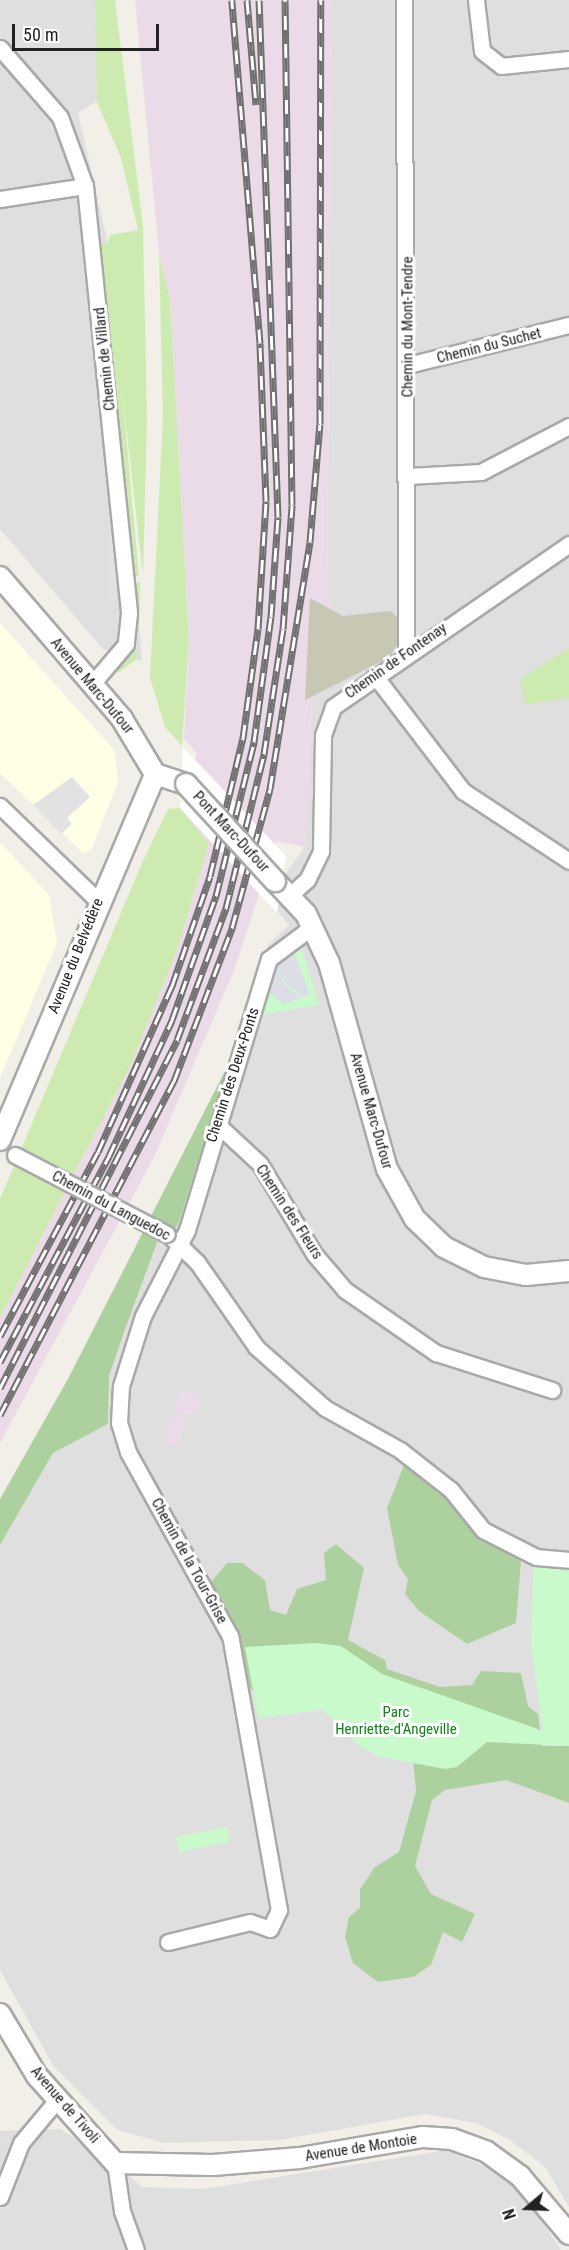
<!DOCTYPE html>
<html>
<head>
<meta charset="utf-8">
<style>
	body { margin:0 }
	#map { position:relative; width:569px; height:2250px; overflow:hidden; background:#f2efe9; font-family:"Roboto Condensed",sans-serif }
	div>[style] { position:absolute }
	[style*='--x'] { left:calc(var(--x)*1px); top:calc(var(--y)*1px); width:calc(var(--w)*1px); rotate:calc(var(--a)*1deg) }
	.residential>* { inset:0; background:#e0dfdf }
	.industrial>* { inset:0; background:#ebdbe8 }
	.round { border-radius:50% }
	.education>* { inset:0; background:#ffffe5 }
	.construction>* { inset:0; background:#c7c7b4 }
	.grass>* { inset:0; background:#cdebb0 }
	.forest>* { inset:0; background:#add19e }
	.park>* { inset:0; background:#c8facc; transform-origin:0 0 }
	.parking>* { inset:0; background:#e2e2e2; transform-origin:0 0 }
	.plaza>* { inset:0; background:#dddde8 }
	.pier>* { inset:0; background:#fff }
	.roads { filter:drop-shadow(2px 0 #a9a9a9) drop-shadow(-2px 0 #a9a9a9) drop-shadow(0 2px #a9a9a9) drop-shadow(0 -2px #a9a9a9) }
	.minor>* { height:15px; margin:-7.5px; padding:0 7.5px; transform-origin:7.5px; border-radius:7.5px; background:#fff }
	.tertiary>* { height:20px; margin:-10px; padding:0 10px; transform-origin:10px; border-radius:10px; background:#fff }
	.rail>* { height:7px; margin-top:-3.5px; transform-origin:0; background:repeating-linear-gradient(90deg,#fff 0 14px,#707070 0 28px); box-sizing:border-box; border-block:2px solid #707070 }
	.bridges { filter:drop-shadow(2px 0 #a9a9a9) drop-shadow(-2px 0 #a9a9a9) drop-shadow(0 2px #a9a9a9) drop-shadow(0 -2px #a9a9a9) }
	.minor-bridge>* { height:15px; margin:-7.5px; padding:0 7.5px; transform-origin:7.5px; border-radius:7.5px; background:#fff }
	.tertiary-bridge>* { height:20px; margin:-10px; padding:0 10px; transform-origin:10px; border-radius:10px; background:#fff }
	span { translate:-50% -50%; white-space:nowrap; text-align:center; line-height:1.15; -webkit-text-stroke:6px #fff; paint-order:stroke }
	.street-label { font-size:15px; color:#222 }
	.park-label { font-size:15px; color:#0c8416 }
	.north { position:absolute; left:497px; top:2178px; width:60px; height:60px; -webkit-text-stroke:4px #fff; paint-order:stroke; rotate:251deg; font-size:16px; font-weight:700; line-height:24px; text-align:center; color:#222 }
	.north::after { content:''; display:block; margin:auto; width:21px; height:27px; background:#222; clip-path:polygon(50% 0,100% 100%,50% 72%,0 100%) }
	.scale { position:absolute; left:12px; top:24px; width:147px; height:27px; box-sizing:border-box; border:3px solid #222; border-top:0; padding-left:8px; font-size:18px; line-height:21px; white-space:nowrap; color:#222; -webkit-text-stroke:4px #fff; paint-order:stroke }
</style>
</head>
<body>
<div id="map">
	<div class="residential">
		<div style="clip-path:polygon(0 0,95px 0,99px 100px,78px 113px,107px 240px,142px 661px,103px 649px,0 529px)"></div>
		<div style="clip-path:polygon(332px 0,569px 0,569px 2207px,545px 2167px,510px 2140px,476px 2123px,425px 2114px,280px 2140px,164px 2143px,118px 2130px,54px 2067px,0 1970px,0 1545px,53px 1453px,108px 1424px,109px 1376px,126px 1327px,158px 1240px,178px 1225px,268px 945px,289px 925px,267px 899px,305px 847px,312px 701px,323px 682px,347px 659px,327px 595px)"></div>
		<div style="clip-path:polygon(60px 2129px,115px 2163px,142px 2187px,202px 2189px,447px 2150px,514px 2179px,561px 2250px,0 2250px,0 2131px)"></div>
	</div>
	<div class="industrial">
		<div style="clip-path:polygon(135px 0,332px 0,327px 595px,347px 659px,323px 682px,312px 701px,305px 847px,276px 841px,235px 968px,154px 1157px,0 1443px,0 1318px,131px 1064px,176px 953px,209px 844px,180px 808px,197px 753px,184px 739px,189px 638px,170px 299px,159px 253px)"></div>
		<div class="round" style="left:175px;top:1391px;width:24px;height:24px"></div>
		<div style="clip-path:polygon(171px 1414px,187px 1420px,177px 1446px,166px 1442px)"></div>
	</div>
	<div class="education">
		<div style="clip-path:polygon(0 623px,115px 751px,118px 782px,91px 850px,84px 854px,0 773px)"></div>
		<div style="clip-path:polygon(0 842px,49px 895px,57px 943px,0 1078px)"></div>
	</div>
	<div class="construction">
		<div style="clip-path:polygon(310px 598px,343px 616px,391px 611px,399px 619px,400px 640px,390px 657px,305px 700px)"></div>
	</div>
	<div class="grass">
		<div style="clip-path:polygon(95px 0,115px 0,143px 226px,147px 419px,143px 575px,122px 390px,139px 576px,129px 576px,97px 245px,108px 243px,110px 235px,138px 230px,121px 158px,97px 102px)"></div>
		<div style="clip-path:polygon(159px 253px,170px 299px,189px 638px,182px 746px,165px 727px,150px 678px,163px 418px)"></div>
		<div style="clip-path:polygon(140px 582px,139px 632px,135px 632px,131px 583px)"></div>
		<div style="clip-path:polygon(133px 640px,137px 659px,118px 673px,115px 669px)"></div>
		<div style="clip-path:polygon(569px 648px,569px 698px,525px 705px,521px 679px)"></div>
		<div style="clip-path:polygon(180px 808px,209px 844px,176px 953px,131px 1064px,0 1318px,0 1199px,142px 863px,168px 809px)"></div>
	</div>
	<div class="forest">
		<div style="clip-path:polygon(229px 1063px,178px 1225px,158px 1240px,126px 1327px,109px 1376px,108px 1424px,53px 1453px,0 1545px,0 1499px,69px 1377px)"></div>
		<div style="clip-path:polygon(404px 1465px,446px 1491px,489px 1544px,521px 1560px,516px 1623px,467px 1644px,419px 1611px,405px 1594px,408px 1579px,398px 1565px,387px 1508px)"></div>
		<div style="clip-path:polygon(336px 1544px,364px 1568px,348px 1640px,385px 1660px,387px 1669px,440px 1687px,472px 1685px,481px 1671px,521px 1673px,528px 1706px,538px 1714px,542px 1746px,569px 1746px,569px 1803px,506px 1780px,445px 1790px,432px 1800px,415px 1866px,431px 1894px,475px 1914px,462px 1942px,443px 1932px,431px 1965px,413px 1977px,378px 1982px,353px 1963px,345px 1937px,349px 1917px,360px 1908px,360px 1889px,375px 1867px,399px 1852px,416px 1791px,412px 1748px,383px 1704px,262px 1694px,248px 1688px,237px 1632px,211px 1582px,227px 1563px,242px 1563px,265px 1580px,270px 1610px,286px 1615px,297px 1589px,326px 1580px,324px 1553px)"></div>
	</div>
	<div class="park">
		<div style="clip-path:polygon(302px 949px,319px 1005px,258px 1015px,272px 967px)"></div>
		<div style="clip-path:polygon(534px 1562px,569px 1563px,569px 1746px,487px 1742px,457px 1767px,445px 1769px,380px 1757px,358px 1745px,323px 1710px,258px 1718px,245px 1647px,317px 1643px,341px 1646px,382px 1674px,543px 1731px,531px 1644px)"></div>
		<div style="left:227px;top:1827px;width:15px;height:52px;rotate:79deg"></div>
	</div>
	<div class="parking">
		<div style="left:109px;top:516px;width:7px;height:85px"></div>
		<div style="clip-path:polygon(72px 777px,90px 797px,67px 818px,72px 824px,61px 834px,33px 805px)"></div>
	</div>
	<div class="plaza">
		<div style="clip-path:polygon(294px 953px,310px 995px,303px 997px,284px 982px,278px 965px)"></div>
		<div style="clip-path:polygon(278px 965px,283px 983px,301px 998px,284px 1004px,268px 992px)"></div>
	</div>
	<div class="pier">
		<div style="clip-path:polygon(183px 747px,286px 856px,277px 913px,180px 808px)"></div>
	</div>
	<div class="roads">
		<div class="minor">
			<div style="--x:404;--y:0;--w:654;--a:89.82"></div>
			<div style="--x:476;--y:0;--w:51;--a:83.3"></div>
			<div style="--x:482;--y:51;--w:24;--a:38"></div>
			<div style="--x:501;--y:66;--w:68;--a:-5.9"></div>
			<div style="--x:0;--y:48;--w:91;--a:49"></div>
			<div style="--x:60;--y:117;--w:73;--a:70.1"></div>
			<div style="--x:85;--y:186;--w:429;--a:84.1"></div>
			<div style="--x:129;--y:613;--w:31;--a:96"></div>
			<div style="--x:126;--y:644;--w:52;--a:130.4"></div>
			<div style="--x:0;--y:199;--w:86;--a:-8.7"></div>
			<div style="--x:408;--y:365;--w:166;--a:-14"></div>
			<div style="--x:408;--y:476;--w:73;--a:-3.1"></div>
			<div style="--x:481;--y:472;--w:99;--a:-27.6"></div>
			<div style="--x:375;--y:676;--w:145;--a:52.6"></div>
			<div style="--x:463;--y:791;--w:127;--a:33.4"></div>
			<div style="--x:0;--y:806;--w:138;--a:44.1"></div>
			<div style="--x:289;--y:896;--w:24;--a:-42"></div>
			<div style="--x:307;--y:880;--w:32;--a:-64"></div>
			<div style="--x:321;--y:851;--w:116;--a:-89"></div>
			<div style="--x:323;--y:735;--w:30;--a:-70"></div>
			<div style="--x:333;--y:707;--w:287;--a:-34.6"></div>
			<div style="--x:218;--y:1125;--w:57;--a:42.9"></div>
			<div style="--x:260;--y:1164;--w:106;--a:58.9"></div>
			<div style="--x:315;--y:1255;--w:46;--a:49.4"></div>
			<div style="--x:345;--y:1290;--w:111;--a:34.7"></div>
			<div style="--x:436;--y:1353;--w:122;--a:17.7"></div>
			<div style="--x:172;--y:1238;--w:35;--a:44"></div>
			<div style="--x:197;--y:1262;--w:103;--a:55.2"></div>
			<div style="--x:256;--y:1347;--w:92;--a:41.5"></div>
			<div style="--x:325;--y:1408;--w:86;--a:29.2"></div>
			<div style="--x:400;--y:1450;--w:65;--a:38.1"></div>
			<div style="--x:451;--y:1490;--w:51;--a:51.3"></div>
			<div style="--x:483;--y:1530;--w:59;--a:27"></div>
			<div style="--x:536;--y:1557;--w:33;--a:5"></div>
			<div style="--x:168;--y:1942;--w:84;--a:-13.7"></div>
			<div style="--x:250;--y:1922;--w:21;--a:19"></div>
			<div style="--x:270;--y:1929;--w:21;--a:-65"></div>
			<div style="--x:279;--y:1910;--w:278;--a:-100.1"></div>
			<div style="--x:230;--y:1636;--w:210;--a:-119"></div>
			<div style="--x:128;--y:1452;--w:30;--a:-107"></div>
			<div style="--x:119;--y:1423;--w:37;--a:-87"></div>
			<div style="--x:121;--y:1386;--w:73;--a:-72.6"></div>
			<div style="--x:143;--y:1316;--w:97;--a:-62.9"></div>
			<div style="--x:187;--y:1230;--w:283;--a:-73.2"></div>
			<div style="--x:269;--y:959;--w:55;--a:-36.9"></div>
			<div style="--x:115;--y:2163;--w:49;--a:81.7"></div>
			<div style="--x:122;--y:2211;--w:41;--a:70.3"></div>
			<div style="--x:0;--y:2197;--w:58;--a:-68.7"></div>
			<div style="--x:21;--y:2143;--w:56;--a:-50.1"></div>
		</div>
		<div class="tertiary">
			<div style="--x:0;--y:577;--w:187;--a:49.3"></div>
			<div style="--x:122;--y:719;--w:64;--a:59"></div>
			<div style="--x:155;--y:774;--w:33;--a:18"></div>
			<div style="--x:275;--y:881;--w:45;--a:46.8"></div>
			<div style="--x:306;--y:914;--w:54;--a:64.9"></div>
			<div style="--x:329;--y:963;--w:214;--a:74.3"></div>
			<div style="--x:387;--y:1169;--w:57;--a:60.8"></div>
			<div style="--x:415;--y:1219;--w:40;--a:44"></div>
			<div style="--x:444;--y:1247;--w:45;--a:26.6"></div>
			<div style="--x:484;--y:1267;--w:43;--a:10.8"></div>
			<div style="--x:526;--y:1275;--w:43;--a:-5.3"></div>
			<div style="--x:0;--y:1140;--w:397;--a:-67"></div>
			<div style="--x:0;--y:2014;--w:72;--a:59.2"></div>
			<div style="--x:37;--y:2076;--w:117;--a:48.1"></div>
			<div style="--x:115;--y:2163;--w:98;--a:1.2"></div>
			<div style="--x:213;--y:2165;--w:87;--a:-4.6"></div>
			<div style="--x:300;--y:2158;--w:125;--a:-9.7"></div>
			<div style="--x:423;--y:2137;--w:29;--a:4"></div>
			<div style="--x:452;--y:2139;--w:37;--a:20"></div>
			<div style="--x:487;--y:2152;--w:41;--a:36"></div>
			<div style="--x:520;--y:2176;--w:76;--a:49.8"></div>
		</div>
	</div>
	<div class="rail">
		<div style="--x:247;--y:0;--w:105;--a:85.1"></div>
		<div style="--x:0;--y:1336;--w:208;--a:-62"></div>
		<div style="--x:98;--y:1152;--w:182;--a:-66"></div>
		<div style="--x:172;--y:986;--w:116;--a:-70.9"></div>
		<div style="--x:210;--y:876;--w:142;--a:-76.6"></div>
		<div style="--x:243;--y:738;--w:110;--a:-82.2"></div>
		<div style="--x:258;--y:629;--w:128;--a:-86.4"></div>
		<div style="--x:266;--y:501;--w:158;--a:-92.2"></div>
		<div style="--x:260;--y:343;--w:344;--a:-94.7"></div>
		<div style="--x:0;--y:1362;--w:233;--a:-62.1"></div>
		<div style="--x:109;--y:1156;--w:150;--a:-65.1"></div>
		<div style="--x:172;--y:1020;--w:132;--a:-70.5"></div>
		<div style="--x:216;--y:896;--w:159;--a:-76.1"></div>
		<div style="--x:254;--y:742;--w:126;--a:-82.3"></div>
		<div style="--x:271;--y:617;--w:100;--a:-86"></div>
		<div style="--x:278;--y:517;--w:517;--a:-92.1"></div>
		<div style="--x:0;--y:1388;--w:390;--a:-63"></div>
		<div style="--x:177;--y:1040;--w:141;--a:-69.6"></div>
		<div style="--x:226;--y:908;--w:159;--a:-76.1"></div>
		<div style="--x:264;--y:754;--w:126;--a:-81.4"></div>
		<div style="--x:283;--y:629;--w:124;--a:-85.8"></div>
		<div style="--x:292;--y:505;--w:505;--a:-90.79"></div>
		<div style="--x:0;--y:1415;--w:377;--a:-62.5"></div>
		<div style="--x:174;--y:1081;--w:164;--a:-69.2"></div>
		<div style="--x:232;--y:928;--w:144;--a:-74.7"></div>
		<div style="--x:270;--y:789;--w:250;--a:-80.8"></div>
		<div style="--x:310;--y:542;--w:118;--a:-85.2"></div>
		<div style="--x:320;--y:424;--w:424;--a:-89.9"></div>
	</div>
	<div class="bridges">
		<div class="minor-bridge">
			<div style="--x:15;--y:1155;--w:171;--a:27.5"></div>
		</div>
		<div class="tertiary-bridge">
			<div style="--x:186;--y:784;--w:132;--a:47.5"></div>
		</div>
	</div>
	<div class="street-label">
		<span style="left:408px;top:327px;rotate:-90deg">Chemin du Mont-Tendre</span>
		<span style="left:489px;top:346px;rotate:-14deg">Chemin du Suchet</span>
		<span style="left:105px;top:359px;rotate:-96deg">Chemin de Villard</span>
		<span style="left:396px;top:661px;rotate:-35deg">Chemin de Fontenay</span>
		<span style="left:92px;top:686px;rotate:50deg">Avenue Marc-Dufour</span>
		<span style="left:231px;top:832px;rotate:47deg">Pont Marc-Dufour</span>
		<span style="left:76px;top:956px;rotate:-68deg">Avenue du Belvédère</span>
		<span style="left:233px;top:1075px;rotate:-72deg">Chemin des Deux-Ponts</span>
		<span style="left:371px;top:1111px;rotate:74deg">Avenue Marc-Dufour</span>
		<span style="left:111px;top:1206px;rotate:28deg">Chemin du Languedoc</span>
		<span style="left:289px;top:1212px;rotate:57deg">Chemin des Fleurs</span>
		<span style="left:189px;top:1561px;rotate:61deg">Chemin de la Tour-Grise</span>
		<span style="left:65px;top:2105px;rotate:49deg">Avenue de Tivoli</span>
		<span style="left:361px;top:2148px;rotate:-9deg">Avenue de Montoie</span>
	</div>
	<div class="park-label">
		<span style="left:396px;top:1721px">Parc<br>Henriette-d'Angeville</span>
	</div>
	<div class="north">N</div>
	<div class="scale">50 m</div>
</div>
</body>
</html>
